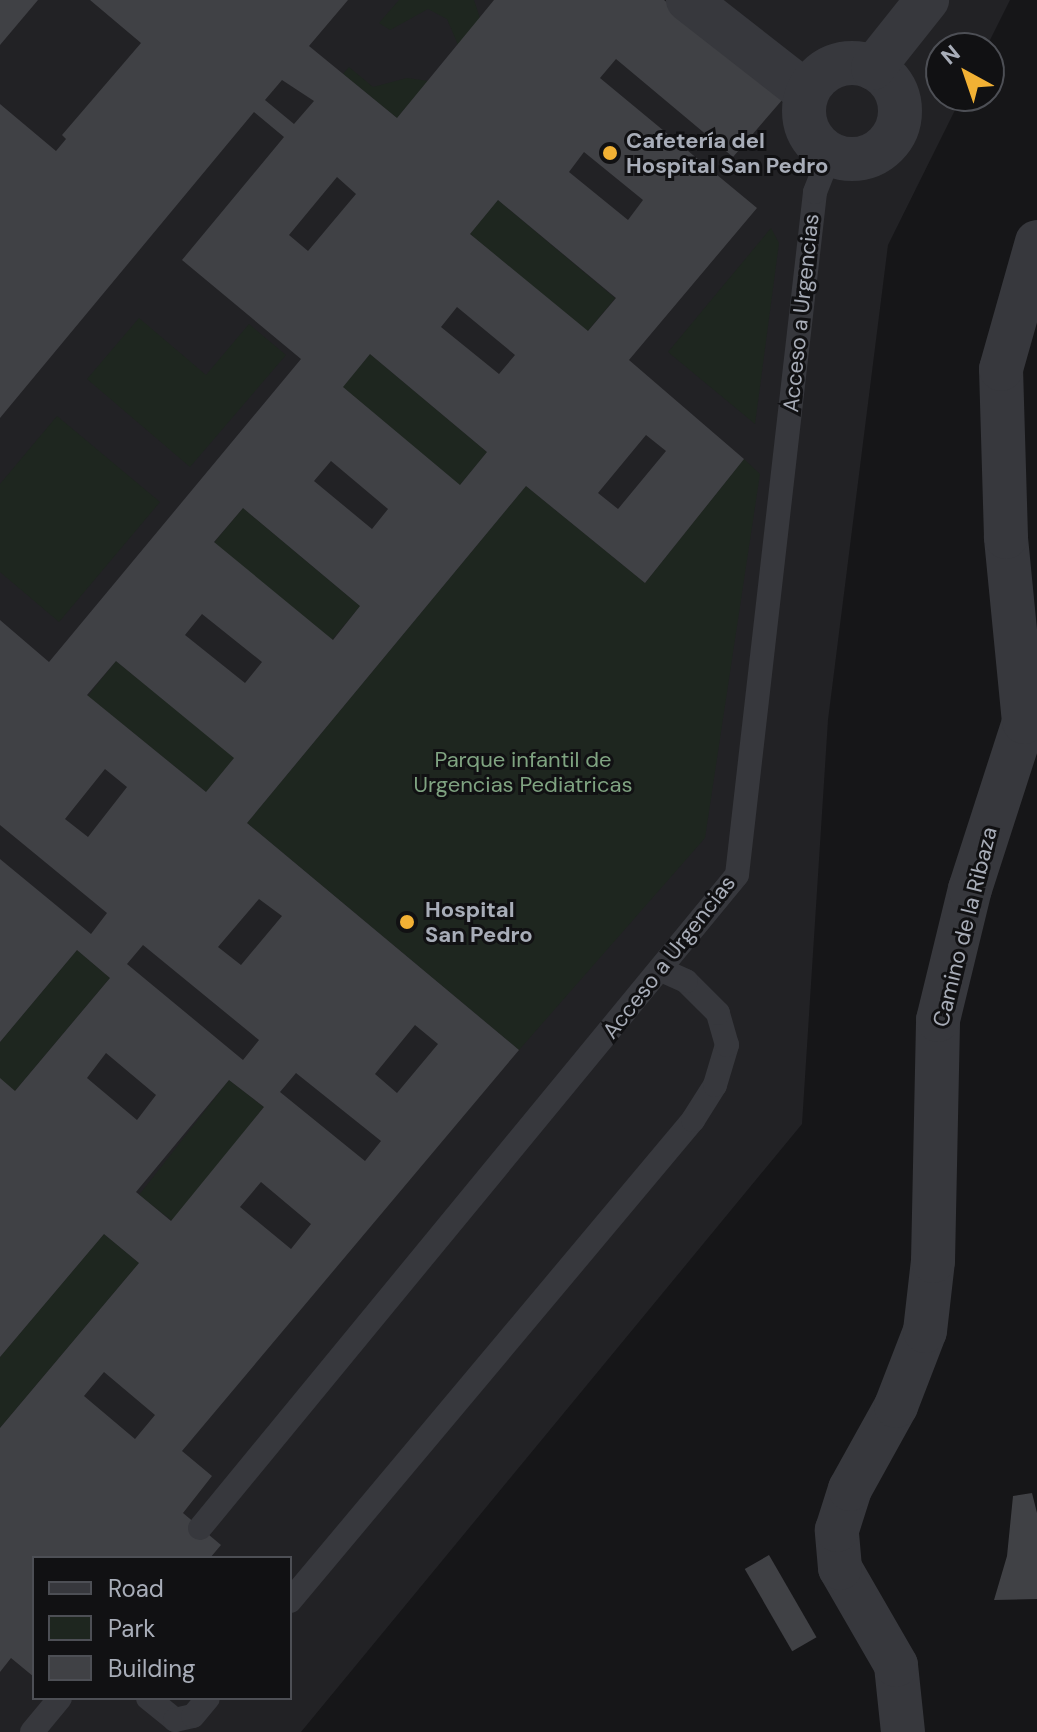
<!DOCTYPE html>
<html>
<head>
<meta charset="utf-8">
<style>
	body { margin:0 }
	#map { position:relative; width:1037px; height:1732px; overflow:hidden; background:#161618; font-family:"DM Sans",sans-serif }
	div>[style] { position:absolute }
	[style*='--x'] { left:calc(var(--x)*1px); top:calc(var(--y)*1px); width:calc(var(--w)*1px); rotate:calc(var(--a)*1deg) }
	.built>* { inset:0; background:#222225 }
	.green>* { inset:0; background:#1e261f; transform-origin:0 0 }
	.building>* { inset:0; background:#404145; transform-origin:0 0 }
	.service>* { height:24px; margin:-12px; padding:0 12px; transform-origin:12px; border-radius:12px; background:#37383d }
	.minor>* { height:44px; margin:-22px; padding:0 22px; transform-origin:22px; border-radius:22px; background:#37383d }
	.minor>.ring { margin:-22px; padding:0; box-sizing:content-box; background:none; border:44px solid #37383d; border-radius:50% }
	.dots>* { width:22px; height:22px; translate:-50% -50%; box-sizing:border-box; border:4px solid #111113; border-radius:50% }
	span { translate:-50% -50%; white-space:nowrap; text-align:center; line-height:1.15; -webkit-text-stroke:6px #111113; paint-order:stroke }
	.poi-label { font-size:22px; color:#a8adb8; font-weight:700 }
	.left { translate:0 -50%; text-align:left }
	.street-label { font-size:22px; color:#a8adb8 }
	.park-label { font-size:22px; color:#7fa381 }
	.legend { position:absolute; left:32px; top:1556px; width:260px; height:144px; box-sizing:border-box; background:#111113; border:2px solid #4d4f55; margin:0; padding:10px 14px; list-style:none; font-size:24px; color:#a8adb8 }
	.legend li { display:flex; align-items:center; gap:16px; height:40px }
	.legend b { width:40px; border:2px solid #4d4f55 }
	.north { position:absolute; left:925px; top:32px; width:80px; height:80px; box-sizing:border-box; background:#111113; border:2px solid #4d4f55; border-radius:50%; rotate:320deg; font-size:22px; font-weight:700; line-height:32px; text-align:center; color:#a8adb8 }
	.north::after { content:''; display:block; margin:auto; width:28px; height:36px; background:#f2b134; clip-path:polygon(50% 0,100% 100%,50% 72%,0 100%) }
</style>
</head>
<body>
<div id="map">
	<div class="built">
		<div style="clip-path:polygon(evenodd,0 0,1010px 0,986px 48px,941px 48px,941px 96px,962px 96px,888px 245px,828px 720px,802px 1124px,301px 1732px,0 1732px,0 0,34px 1558px,290px 1558px,290px 1698px,34px 1698px,34px 1558px)"></div>
	</div>
	<div class="green">
		<div style="clip-path:polygon(399px 0,474px 0,480px 18px,458px 45px,447px 19px,428px 9px,390px 30px,379px 23px)"></div>
		<div style="clip-path:polygon(349px 67px,373px 87px,407px 78px,428px 81px,397px 118px,343px 74px)"></div>
		<div style="left:498px;top:200px;width:153px;height:44px;rotate:40deg"></div>
		<div style="clip-path:polygon(771px 228px,779px 243px,755px 424px,668px 352px)"></div>
		<div style="clip-path:polygon(139px 318px,206px 375px,249px 324px,286px 355px,190px 467px,87px 379px)"></div>
		<div style="left:370px;top:354px;width:153px;height:43px;rotate:40deg"></div>
		<div style="clip-path:polygon(57px 416px,160px 502px,59px 622px,0 572px,0 484px)"></div>
		<div style="clip-path:polygon(744px 459px,760px 474px,705px 838px,519px 1050px,247px 823px,526px 486px,645px 583px)"></div>
		<div style="left:243px;top:508px;width:153px;height:45px;rotate:40deg"></div>
		<div style="left:116px;top:661px;width:153px;height:45px;rotate:39deg"></div>
		<div style="clip-path:polygon(77px 950px,110px 978px,15px 1091px,0 1079px,0 1042px)"></div>
		<div style="left:229px;top:1080px;width:44px;height:146px;rotate:38deg"></div>
		<div style="clip-path:polygon(104px 1234px,139px 1263px,0 1428px,0 1357px)"></div>
	</div>
	<div class="building">
		<div style="clip-path:polygon(0 0,38px 0,0 45px)"></div>
		<div style="clip-path:polygon(evenodd,90px 0,348px 0,309px 46px,397px 118px,494px 0,664px 0,783px 99px,733px 157px,616px 59px,600px 78px,757px 208px,629px 360px,744px 459px,645px 583px,526px 486px,247px 823px,519px 1050px,182px 1451px,212px 1476px,183px 1513px,221px 1545px,210px 1558px,34px 1558px,34px 1677px,11px 1658px,0 1672px,0 1428px,139px 1263px,104px 1234px,0 1357px,0 1078px,15px 1091px,110px 978px,77px 950px,0 1042px,0 859px,91px 934px,107px 913px,0 825px,0 620px,49px 662px,301px 359px,182px 260px,284px 137px,254px 112px,0 418px,0 104px,56px 151px,66px 139px,62px 135px,141px 43px,90px 0,282px 80px,314px 101px,294px 124px,265px 100px,282px 80px,90px 0,584px 152px,643px 200px,628px 220px,569px 172px,584px 152px,90px 0,337px 177px,356px 194px,308px 251px,289px 235px,337px 177px,90px 0,498px 200px,616px 298px,588px 331px,470px 234px,498px 200px,90px 0,457px 307px,515px 355px,499px 374px,441px 327px,457px 307px,90px 0,370px 354px,487px 452px,460px 485px,343px 387px,370px 354px,90px 0,646px 435px,666px 451px,618px 509px,598px 493px,646px 435px,90px 0,331px 461px,388px 509px,372px 529px,314px 481px,331px 461px,90px 0,243px 508px,360px 606px,333px 640px,214px 542px,243px 508px,90px 0,202px 614px,262px 662px,245px 683px,185px 635px,202px 614px,90px 0,116px 661px,234px 758px,206px 792px,87px 695px,116px 661px,90px 0,105px 769px,127px 787px,88px 837px,65px 819px,105px 769px,90px 0,259px 899px,282px 916px,241px 965px,218px 947px,259px 899px,90px 0,143px 945px,259px 1040px,243px 1060px,127px 964px,143px 945px,90px 0,415px 1025px,438px 1044px,397px 1093px,375px 1074px,415px 1025px,90px 0,106px 1053px,156px 1095px,137px 1120px,87px 1078px,106px 1053px,90px 0,296px 1073px,381px 1141px,365px 1161px,280px 1092px,296px 1073px,90px 0,229px 1080px,264px 1107px,171px 1221px,136px 1192px,229px 1080px,90px 0,261px 1182px,311px 1224px,291px 1249px,240px 1207px,261px 1182px,90px 0,104px 1372px,155px 1415px,135px 1439px,84px 1396px,104px 1372px)"></div>
		<div style="clip-path:polygon(1032px 1493px,1037px 1513px,1037px 1599px,994px 1600px,1007px 1556px,1013px 1496px)"></div>
		<div style="left:769px;top:1555px;width:95px;height:28px;rotate:60deg"></div>
	</div>
	<div class="service">
		<div style="--x:200;--y:1528;--w:845;--a:-50.57"></div>
		<div style="--x:737;--y:875;--w:687;--a:-83.48"></div>
		<div style="--x:815;--y:192;--w:41;--a:-68.5"></div>
		<div style="--x:290;--y:1601;--w:628;--a:-50.04"></div>
		<div style="--x:693;--y:1120;--w:41;--a:-57.8"></div>
		<div style="--x:715;--y:1085;--w:42;--a:-73.3"></div>
		<div style="--x:727;--y:1045;--w:33;--a:-106"></div>
		<div style="--x:718;--y:1013;--w:45;--a:-135"></div>
		<div style="--x:686;--y:981;--w:27;--a:-156"></div>
		<div style="--x:148;--y:1698;--w:35;--a:39"></div>
		<div style="--x:175;--y:1720;--w:18;--a:-13"></div>
		<div style="--x:193;--y:1716;--w:23;--a:-50"></div>
		<div style="--x:32;--y:1732;--w:44;--a:-50.5"></div>
	</div>
	<div class="minor">
		<div style="--x:688;--y:0;--w:151;--a:38"></div>
		<div class="ring" style="left:804px;top:63px;width:52px;height:52px"></div>
		<div style="--x:873;--y:68;--w:87;--a:-51.5"></div>
		<div style="--x:903;--y:1732;--w:67;--a:-96"></div>
		<div style="--x:896;--y:1665;--w:112;--a:-120"></div>
		<div style="--x:840;--y:1568;--w:38;--a:-95"></div>
		<div style="--x:837;--y:1530;--w:43;--a:-72.4"></div>
		<div style="--x:850;--y:1489;--w:95;--a:-61"></div>
		<div style="--x:896;--y:1406;--w:80;--a:-68.9"></div>
		<div style="--x:925;--y:1331;--w:70;--a:-83.5"></div>
		<div style="--x:933;--y:1261;--w:241;--a:-88.8"></div>
		<div style="--x:938;--y:1020;--w:135;--a:-76.3"></div>
		<div style="--x:970;--y:889;--w:176;--a:-72.1"></div>
		<div style="--x:1024;--y:722;--w:186;--a:-95.6"></div>
		<div style="--x:1006;--y:537;--w:168;--a:-91.7"></div>
		<div style="--x:1001;--y:369;--w:132;--a:-74.2"></div>
	</div>
	<div class="dots">
		<div style="left:610px;top:153px;background:#f2b134"></div>
		<div style="left:407px;top:922px;background:#f2b134"></div>
	</div>
	<div class="poi-label">
		<span class="left" style="left:626px;top:153px">Cafetería del<br>Hospital San Pedro</span>
		<span class="left" style="left:425px;top:922px">Hospital<br>San Pedro</span>
	</div>
	<div class="street-label">
		<span style="left:801px;top:313px;rotate:-84deg">Acceso a Urgencias</span>
		<span style="left:965px;top:927px;rotate:-76deg">Camino de la Ribaza</span>
		<span style="left:669px;top:957px;rotate:-52deg">Acceso a Urgencias</span>
	</div>
	<div class="park-label">
		<span style="left:523px;top:772px">Parque infantil de<br>Urgencias Pediatricas</span>
	</div>
	<ul class="legend">
	<li><b style="height:10px;background:#37383d"></b>Road</li>
	<li><b style="height:22px;background:#1e261f"></b>Park</li>
	<li><b style="height:22px;background:#404145"></b>Building</li>
	</ul>
	<div class="north">N</div>
</div>
</body>
</html>
